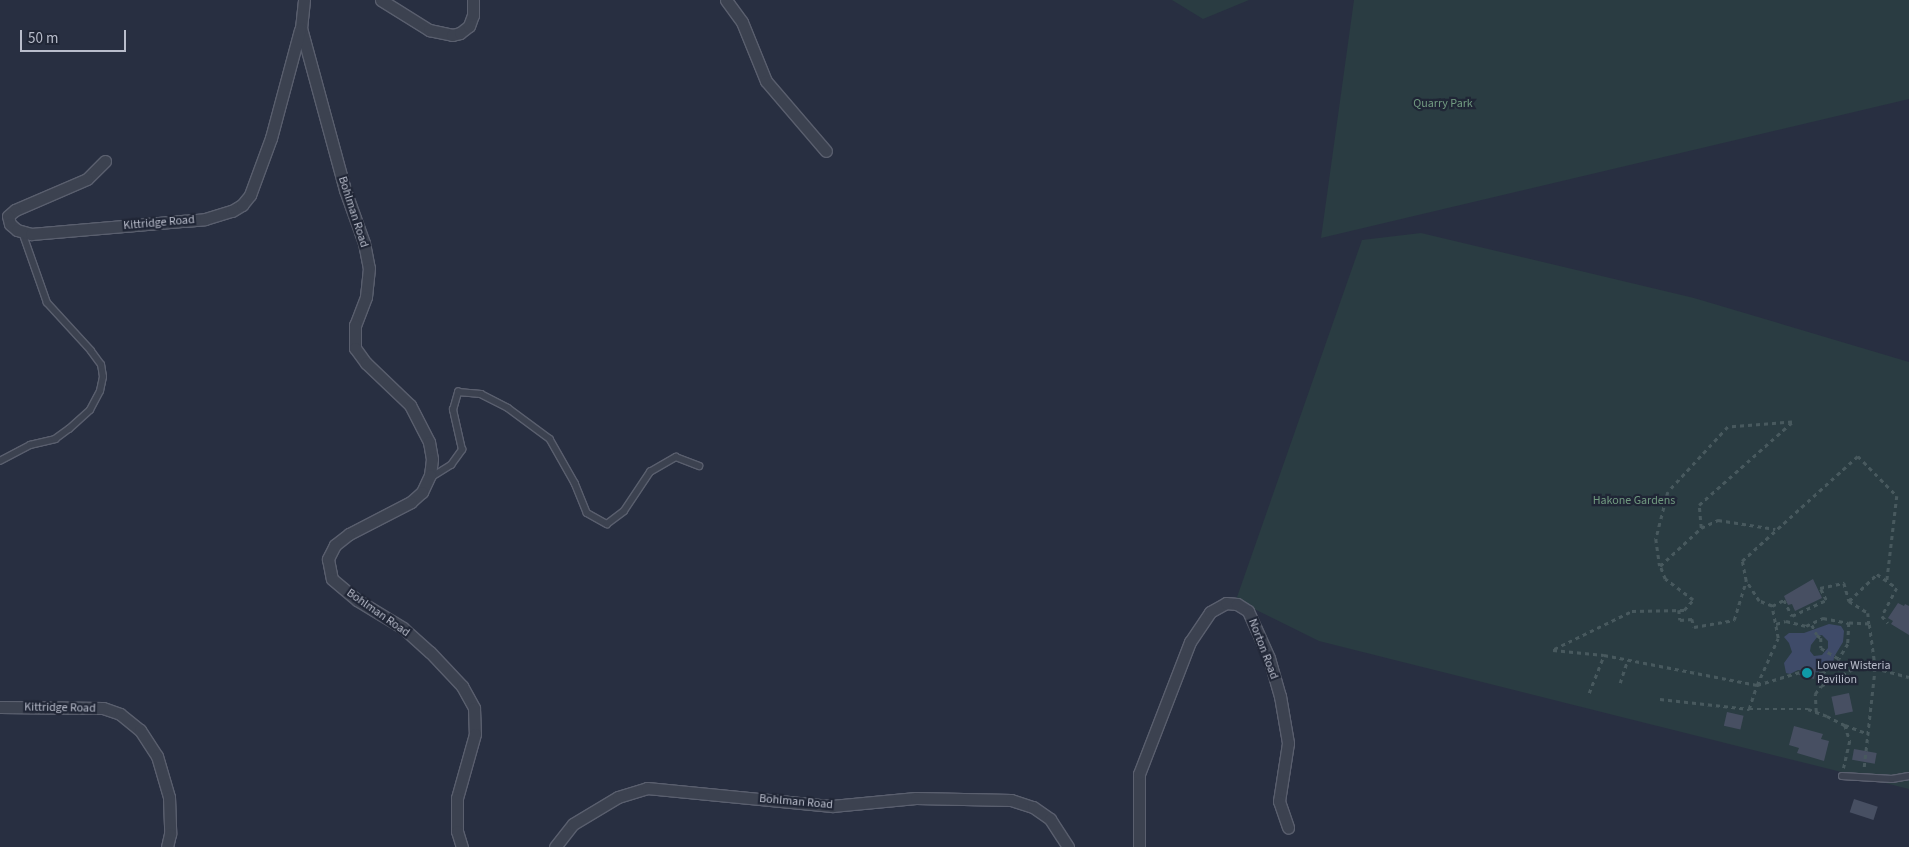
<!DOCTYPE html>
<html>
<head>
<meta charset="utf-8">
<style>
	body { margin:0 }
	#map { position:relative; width:1909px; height:847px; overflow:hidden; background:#282f41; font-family:"Source Sans 3",sans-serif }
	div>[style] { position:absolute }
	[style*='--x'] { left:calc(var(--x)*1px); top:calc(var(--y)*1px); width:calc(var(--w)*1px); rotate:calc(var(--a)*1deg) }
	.green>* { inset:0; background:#2a3c42 }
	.water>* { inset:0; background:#3f4b69 }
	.building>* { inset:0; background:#474f62; transform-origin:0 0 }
	.path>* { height:2.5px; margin-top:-1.25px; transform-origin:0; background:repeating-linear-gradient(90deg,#48595e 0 4px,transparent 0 8px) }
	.roads { filter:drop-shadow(1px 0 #5a5f6e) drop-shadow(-1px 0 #5a5f6e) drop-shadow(0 1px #5a5f6e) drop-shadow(0 -1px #5a5f6e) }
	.lane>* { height:5.5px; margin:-2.75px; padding:0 2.75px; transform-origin:2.75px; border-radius:2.75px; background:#3c4250 }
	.street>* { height:11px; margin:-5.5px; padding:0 5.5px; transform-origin:5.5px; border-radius:5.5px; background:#3c4250 }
	.dots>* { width:14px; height:14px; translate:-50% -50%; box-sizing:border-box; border:2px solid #202636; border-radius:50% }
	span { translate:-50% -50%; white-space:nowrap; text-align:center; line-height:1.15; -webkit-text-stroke:4.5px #202636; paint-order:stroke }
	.park-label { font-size:12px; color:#719a80 }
	.street-label { font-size:12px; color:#b9bdcb }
	.poi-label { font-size:12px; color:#b9bdcb }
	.left { translate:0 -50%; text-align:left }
	.scale { position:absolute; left:20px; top:30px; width:106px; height:22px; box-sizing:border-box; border:2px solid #b9bdcb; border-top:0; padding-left:6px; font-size:15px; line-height:18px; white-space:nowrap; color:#b9bdcb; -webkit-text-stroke:4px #202636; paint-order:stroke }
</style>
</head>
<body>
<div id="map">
	<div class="green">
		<div style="clip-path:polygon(1172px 0,1249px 0,1203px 19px)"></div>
		<div style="clip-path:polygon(1354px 0,1909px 0,1909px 99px,1321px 238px)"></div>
		<div style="clip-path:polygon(1421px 233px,1694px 298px,1909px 362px,1909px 789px,1319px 641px,1236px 600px,1362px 240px)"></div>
	</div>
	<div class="water">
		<div style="clip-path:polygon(evenodd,1829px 624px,1841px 626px,1844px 631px,1843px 642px,1834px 657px,1833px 665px,1818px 672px,1798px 670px,1790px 674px,1786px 673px,1784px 663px,1792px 652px,1789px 643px,1784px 637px,1789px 633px,1804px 633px,1829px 624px,1822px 635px,1828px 641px,1828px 648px,1822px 655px,1814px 656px,1810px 651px,1811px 645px,1818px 636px,1822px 635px)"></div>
	</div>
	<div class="building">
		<div style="clip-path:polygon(1813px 579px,1822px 598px,1795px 611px,1792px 604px,1788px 605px,1784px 596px)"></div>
		<div style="clip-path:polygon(1898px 603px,1904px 606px,1905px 604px,1909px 606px,1909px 635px,1891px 624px,1893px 621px,1888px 618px)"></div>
		<div style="clip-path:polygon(1802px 666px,1816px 669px,1814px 679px,1799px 675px)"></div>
		<div style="left:1849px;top:693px;width:19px;height:18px;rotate:78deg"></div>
		<div style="left:1727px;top:712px;width:17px;height:14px;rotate:13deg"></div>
		<div style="clip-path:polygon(1794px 726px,1823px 734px,1821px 739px,1829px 741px,1824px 761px,1797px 753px,1799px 748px,1789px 745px)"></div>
		<div style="left:1854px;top:749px;width:23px;height:11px;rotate:10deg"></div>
		<div style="left:1854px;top:799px;width:25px;height:14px;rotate:18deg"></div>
	</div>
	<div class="path">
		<div style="--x:1701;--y:528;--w:23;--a:-95"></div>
		<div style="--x:1699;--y:505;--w:125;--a:-41.7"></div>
		<div style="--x:1792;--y:422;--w:64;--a:175.5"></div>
		<div style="--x:1728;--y:427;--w:88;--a:132.7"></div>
		<div style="--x:1668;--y:492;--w:49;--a:104.3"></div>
		<div style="--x:1656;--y:539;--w:27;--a:82"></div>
		<div style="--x:1660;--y:566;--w:56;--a:-42.8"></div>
		<div style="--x:1701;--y:528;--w:19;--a:-25"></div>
		<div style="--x:1718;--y:520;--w:58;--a:9"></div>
		<div style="--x:1849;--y:601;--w:39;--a:-44"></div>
		<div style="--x:1877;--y:574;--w:24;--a:35"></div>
		<div style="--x:1897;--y:588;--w:32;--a:118"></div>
		<div style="--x:1882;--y:616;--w:9;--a:49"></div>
		<div style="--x:1772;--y:606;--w:13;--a:-27"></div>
		<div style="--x:1784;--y:600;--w:18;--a:63"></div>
		<div style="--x:1792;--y:616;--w:38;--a:-25"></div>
		<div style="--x:1826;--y:600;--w:13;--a:-117"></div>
		<div style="--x:1820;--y:588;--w:25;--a:-12"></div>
		<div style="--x:1844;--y:583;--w:19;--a:74"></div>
		<div style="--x:1849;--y:601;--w:22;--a:32"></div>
		<div style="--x:1868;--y:613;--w:11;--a:85"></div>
		<div style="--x:1869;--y:624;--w:20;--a:-177"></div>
		<div style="--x:1679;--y:610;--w:10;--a:84"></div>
		<div style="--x:1680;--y:620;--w:12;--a:-5"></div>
		<div style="--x:1692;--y:619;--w:8;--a:76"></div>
		<div style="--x:1694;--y:627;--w:41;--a:-9.9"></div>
		<div style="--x:1734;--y:620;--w:41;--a:-72.9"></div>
		<div style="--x:1776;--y:624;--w:10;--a:-17"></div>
		<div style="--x:1786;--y:621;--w:21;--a:14"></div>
		<div style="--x:1806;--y:626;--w:19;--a:-25"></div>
		<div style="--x:1823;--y:618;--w:26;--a:11"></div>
		<div style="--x:1849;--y:623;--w:21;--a:93"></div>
		<div style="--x:1848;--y:644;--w:17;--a:121"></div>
		<div style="--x:1839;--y:659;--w:4;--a:90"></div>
		<div style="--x:1839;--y:663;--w:19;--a:148"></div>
		<div style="--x:1823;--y:673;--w:8;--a:173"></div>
		<div style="--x:1812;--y:625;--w:11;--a:63"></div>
		<div style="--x:1817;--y:635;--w:5;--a:37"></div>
		<div style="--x:1821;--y:638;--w:10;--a:90"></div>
		<div style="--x:1821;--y:648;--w:21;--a:31"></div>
		<div style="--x:1554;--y:649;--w:87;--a:-26"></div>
		<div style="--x:1632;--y:611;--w:52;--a:-1.1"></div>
		<div style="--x:1684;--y:610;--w:13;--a:-48"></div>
		<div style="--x:1693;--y:600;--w:35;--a:-143"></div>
		<div style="--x:1665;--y:579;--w:14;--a:-111"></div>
		<div style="--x:1553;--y:650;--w:51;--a:5.6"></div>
		<div style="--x:1604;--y:655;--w:156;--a:11.1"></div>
		<div style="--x:1757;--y:685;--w:45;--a:-16.8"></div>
		<div style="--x:1839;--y:663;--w:10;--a:0"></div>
		<div style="--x:1849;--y:663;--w:8;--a:40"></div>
		<div style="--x:1620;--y:683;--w:23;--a:-72"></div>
		<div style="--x:1589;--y:693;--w:41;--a:-68.5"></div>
		<div style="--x:1660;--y:699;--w:90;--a:6.4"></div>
		<div style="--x:1749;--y:709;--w:59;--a:0"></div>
		<div style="--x:1808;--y:709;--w:20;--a:20"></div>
		<div style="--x:1827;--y:716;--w:20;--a:27"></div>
		<div style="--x:1845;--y:725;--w:17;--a:73"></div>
		<div style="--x:1850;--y:741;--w:28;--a:103"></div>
		<div style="--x:1749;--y:709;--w:25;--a:-72"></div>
		<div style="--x:1757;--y:685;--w:51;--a:-65.9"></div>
		<div style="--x:1778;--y:638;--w:33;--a:-101"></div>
		<div style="--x:1772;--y:606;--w:14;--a:-159"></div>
		<div style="--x:1759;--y:601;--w:24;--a:-123"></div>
		<div style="--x:1746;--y:581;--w:20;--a:-101"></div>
		<div style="--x:1742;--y:561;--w:156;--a:-42.2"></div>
		<div style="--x:1858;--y:456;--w:56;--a:45.7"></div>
		<div style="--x:1897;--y:496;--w:86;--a:96.7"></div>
		<div style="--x:1816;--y:712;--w:18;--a:-93"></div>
		<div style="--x:1815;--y:694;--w:10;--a:-53"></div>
		<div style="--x:1821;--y:686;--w:38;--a:-28"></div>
		<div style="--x:1855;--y:668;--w:20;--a:0"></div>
		<div style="--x:1875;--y:668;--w:35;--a:15"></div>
		<div style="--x:1845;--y:725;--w:25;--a:21"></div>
		<div style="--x:1864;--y:767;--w:100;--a:-83.7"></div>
		<div style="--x:1875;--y:668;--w:44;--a:-97.8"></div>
	</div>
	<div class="roads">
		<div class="lane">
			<div style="--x:0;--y:461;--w:34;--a:-28"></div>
			<div style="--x:30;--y:445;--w:26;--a:-13"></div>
			<div style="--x:55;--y:439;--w:17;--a:-36"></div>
			<div style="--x:69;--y:429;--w:28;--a:-42"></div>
			<div style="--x:90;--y:410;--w:21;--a:-62"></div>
			<div style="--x:100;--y:391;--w:14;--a:-78"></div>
			<div style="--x:103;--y:377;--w:12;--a:-99"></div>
			<div style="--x:101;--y:365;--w:17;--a:-126"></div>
			<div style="--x:91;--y:351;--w:65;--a:-132.5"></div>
			<div style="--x:47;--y:303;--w:75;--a:-109.4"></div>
			<div style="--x:430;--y:478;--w:25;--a:-32"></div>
			<div style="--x:451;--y:465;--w:19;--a:-54"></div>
			<div style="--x:462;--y:450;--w:41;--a:-102.7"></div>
			<div style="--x:453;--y:410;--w:19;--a:-74"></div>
			<div style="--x:458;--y:392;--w:23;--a:5"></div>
			<div style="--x:481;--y:394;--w:30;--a:27"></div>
			<div style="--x:508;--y:408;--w:52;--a:36.4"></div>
			<div style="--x:550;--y:439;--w:51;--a:60.4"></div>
			<div style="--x:575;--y:483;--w:32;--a:68"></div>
			<div style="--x:587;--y:513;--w:23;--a:29"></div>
			<div style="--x:607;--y:524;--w:21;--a:-37"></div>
			<div style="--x:624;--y:511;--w:47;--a:-56.3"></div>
			<div style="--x:650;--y:472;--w:30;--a:-30"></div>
			<div style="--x:676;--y:457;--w:25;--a:21"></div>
			<div style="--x:1842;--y:776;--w:50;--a:3.4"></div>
			<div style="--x:1892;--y:779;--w:17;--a:-10"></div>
		</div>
		<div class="street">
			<div style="--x:304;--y:0;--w:28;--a:96"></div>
			<div style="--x:301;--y:28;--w:168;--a:74.8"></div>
			<div style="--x:345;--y:190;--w:56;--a:70.3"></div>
			<div style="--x:364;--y:243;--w:25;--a:79"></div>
			<div style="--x:369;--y:268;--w:29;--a:96"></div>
			<div style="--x:366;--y:297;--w:30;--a:111"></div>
			<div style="--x:355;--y:325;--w:23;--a:90"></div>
			<div style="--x:355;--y:348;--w:19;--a:54"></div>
			<div style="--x:366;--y:363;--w:61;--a:43.7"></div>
			<div style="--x:410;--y:405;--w:42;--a:62.8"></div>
			<div style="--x:429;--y:442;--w:17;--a:80"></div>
			<div style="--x:432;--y:459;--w:16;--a:97"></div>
			<div style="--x:430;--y:475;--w:19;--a:115"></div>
			<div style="--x:422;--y:492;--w:15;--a:138"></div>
			<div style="--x:411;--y:502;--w:70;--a:152.7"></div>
			<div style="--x:349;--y:534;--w:18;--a:142"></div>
			<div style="--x:335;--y:545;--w:16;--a:117"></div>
			<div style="--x:328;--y:559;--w:20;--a:79"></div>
			<div style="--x:332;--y:579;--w:33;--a:40"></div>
			<div style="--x:357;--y:600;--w:54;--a:31.3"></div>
			<div style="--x:403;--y:628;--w:36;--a:42"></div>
			<div style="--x:430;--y:652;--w:47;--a:46.7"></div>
			<div style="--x:462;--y:686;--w:25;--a:61"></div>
			<div style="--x:474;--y:708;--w:26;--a:88"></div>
			<div style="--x:475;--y:734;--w:66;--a:105.7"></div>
			<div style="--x:457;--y:798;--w:33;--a:90"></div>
			<div style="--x:457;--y:831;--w:17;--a:73"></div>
			<div style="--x:381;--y:0;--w:57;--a:32"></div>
			<div style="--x:429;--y:30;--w:24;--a:12"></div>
			<div style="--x:452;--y:35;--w:8;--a:-14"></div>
			<div style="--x:460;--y:33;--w:11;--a:-38"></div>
			<div style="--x:469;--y:26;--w:12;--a:-70"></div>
			<div style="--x:473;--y:15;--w:15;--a:-90"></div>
			<div style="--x:726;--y:0;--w:27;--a:54"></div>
			<div style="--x:742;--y:22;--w:64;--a:67.9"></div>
			<div style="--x:766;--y:81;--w:92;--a:49.4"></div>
			<div style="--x:105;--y:161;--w:25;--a:135"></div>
			<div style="--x:87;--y:179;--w:78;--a:156.7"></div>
			<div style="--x:15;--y:210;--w:9;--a:139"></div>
			<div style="--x:8;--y:216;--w:8;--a:76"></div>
			<div style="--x:10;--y:224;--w:9;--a:41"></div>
			<div style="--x:17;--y:230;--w:15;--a:16"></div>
			<div style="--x:31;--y:234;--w:154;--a:-4.9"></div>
			<div style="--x:184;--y:221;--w:21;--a:-5"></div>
			<div style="--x:205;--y:219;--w:28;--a:-17"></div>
			<div style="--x:232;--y:211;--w:12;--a:-31"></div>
			<div style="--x:242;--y:205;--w:13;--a:-51"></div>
			<div style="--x:250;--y:195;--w:61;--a:-69.8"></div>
			<div style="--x:271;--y:138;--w:112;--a:-75"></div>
			<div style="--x:0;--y:707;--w:103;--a:0.6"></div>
			<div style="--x:103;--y:708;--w:18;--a:19"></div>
			<div style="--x:120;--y:714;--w:26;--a:39"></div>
			<div style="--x:140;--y:730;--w:31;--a:57"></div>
			<div style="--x:157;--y:756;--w:43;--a:73.7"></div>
			<div style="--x:169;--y:797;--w:37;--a:88"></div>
			<div style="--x:170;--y:834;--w:13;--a:103"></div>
			<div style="--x:555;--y:847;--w:29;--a:-52"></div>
			<div style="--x:573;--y:824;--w:52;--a:-31"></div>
			<div style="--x:618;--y:797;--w:30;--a:-17"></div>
			<div style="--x:647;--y:788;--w:186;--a:5.6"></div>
			<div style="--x:832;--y:806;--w:84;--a:-5.4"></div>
			<div style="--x:916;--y:798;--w:95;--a:1.2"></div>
			<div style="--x:1011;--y:800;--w:23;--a:18"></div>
			<div style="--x:1033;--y:807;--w:21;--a:35"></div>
			<div style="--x:1050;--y:819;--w:33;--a:57"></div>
			<div style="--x:1139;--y:847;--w:73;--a:-90"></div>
			<div style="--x:1139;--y:774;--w:142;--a:-68.9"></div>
			<div style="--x:1190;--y:642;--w:36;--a:-56"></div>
			<div style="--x:1210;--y:612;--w:18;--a:-29"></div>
			<div style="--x:1226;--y:603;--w:11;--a:5"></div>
			<div style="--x:1237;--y:604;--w:13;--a:32"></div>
			<div style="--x:1248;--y:611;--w:51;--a:65.9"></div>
			<div style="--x:1269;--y:658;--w:40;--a:74"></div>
			<div style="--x:1280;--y:696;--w:48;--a:80.3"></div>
			<div style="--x:1288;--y:743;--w:59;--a:98.8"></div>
			<div style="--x:1279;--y:801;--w:28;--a:71"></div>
		</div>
	</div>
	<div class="dots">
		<div style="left:1807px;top:673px;background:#0f9aa8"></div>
	</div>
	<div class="park-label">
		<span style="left:1443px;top:104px">Quarry Park</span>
		<span style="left:1634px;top:501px">Hakone Gardens</span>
	</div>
	<div class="street-label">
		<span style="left:353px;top:212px;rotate:72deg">Bohlman Road</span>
		<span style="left:159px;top:223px;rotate:-5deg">Kittridge Road</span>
		<span style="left:378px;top:613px;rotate:35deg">Bohlman Road</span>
		<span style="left:1263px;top:649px;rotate:69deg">Norton Road</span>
		<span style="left:60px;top:708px;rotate:1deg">Kittridge Road</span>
		<span style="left:796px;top:802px;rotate:5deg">Bohlman Road</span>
	</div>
	<div class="poi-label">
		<span class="left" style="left:1817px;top:673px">Lower Wisteria<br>Pavilion</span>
	</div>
	<div class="scale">50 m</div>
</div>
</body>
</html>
